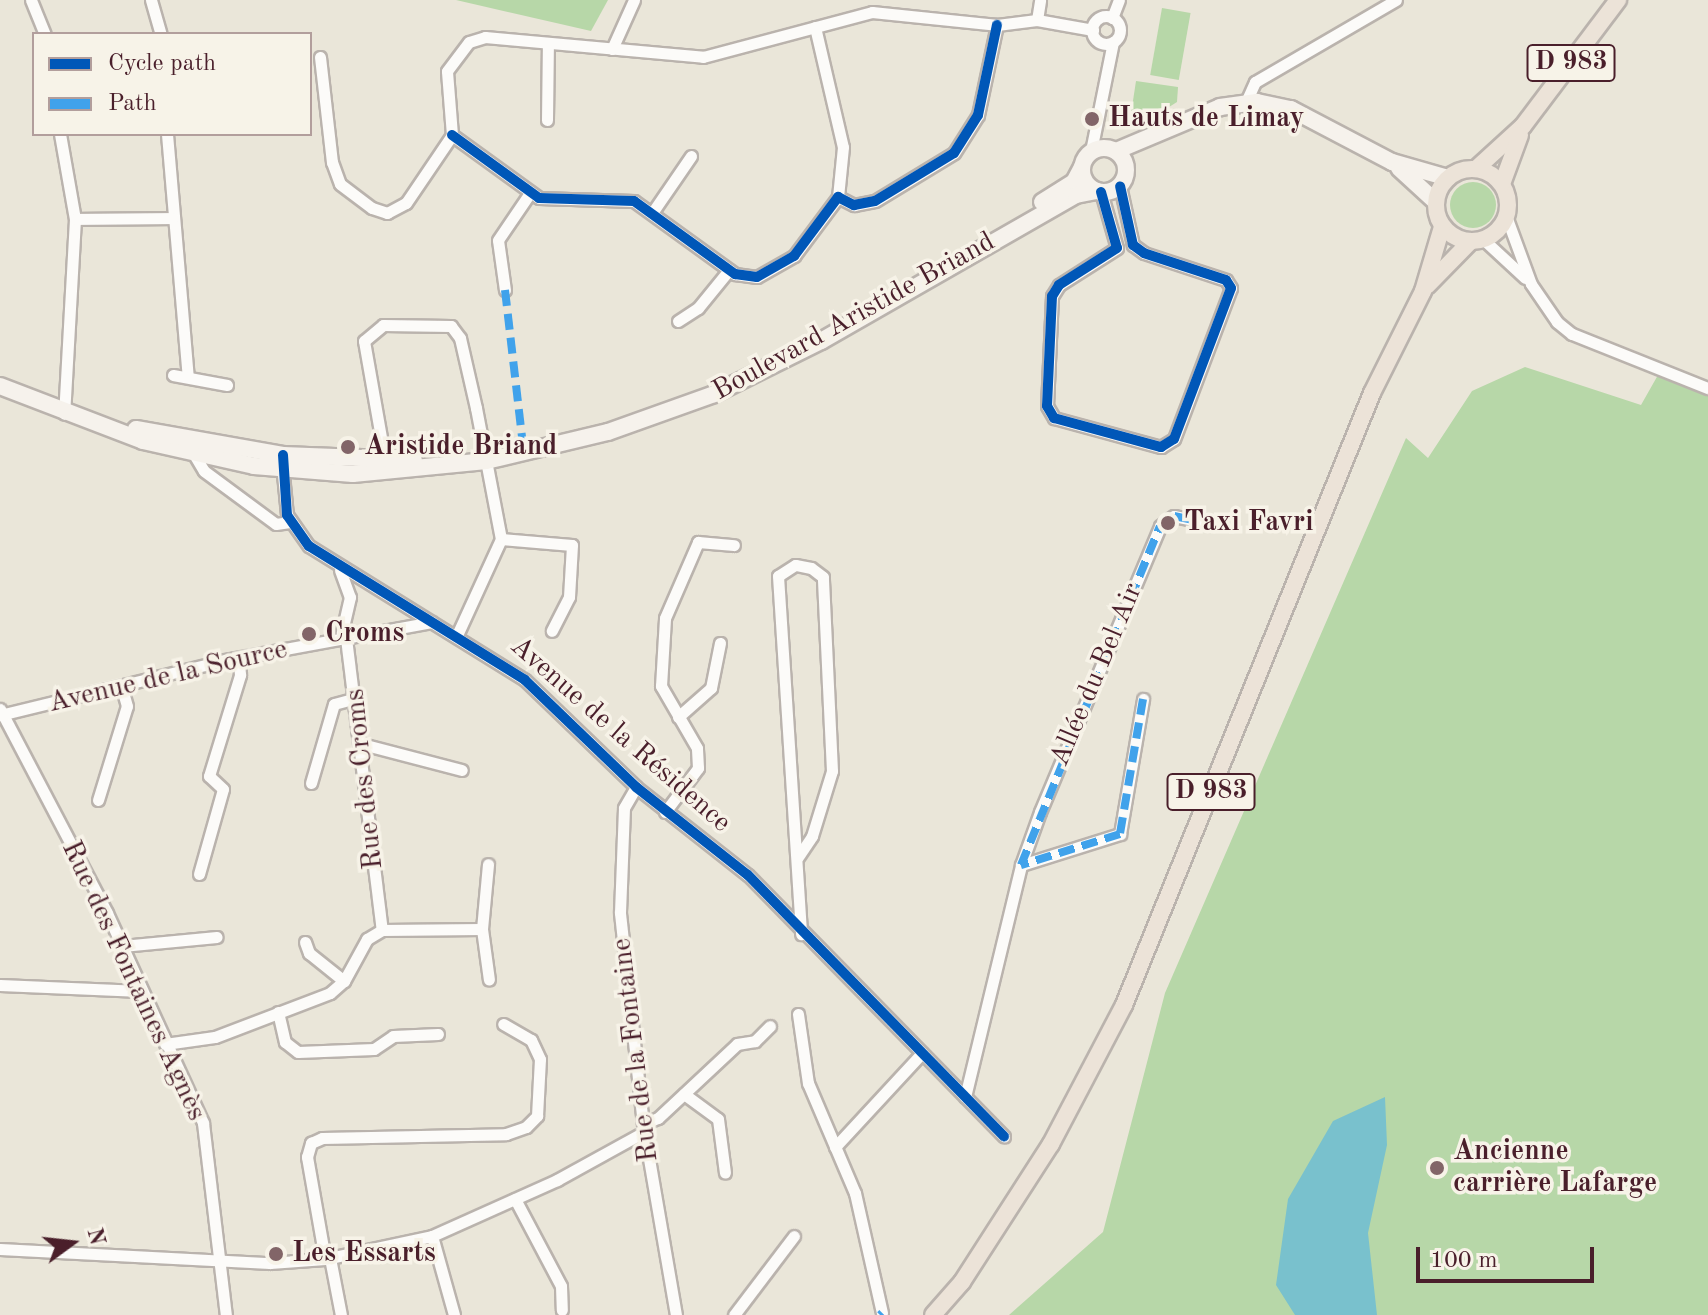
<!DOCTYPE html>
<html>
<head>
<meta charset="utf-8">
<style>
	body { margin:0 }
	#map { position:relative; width:1708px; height:1315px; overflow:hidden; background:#eae6d9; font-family:"Old Standard TT",serif }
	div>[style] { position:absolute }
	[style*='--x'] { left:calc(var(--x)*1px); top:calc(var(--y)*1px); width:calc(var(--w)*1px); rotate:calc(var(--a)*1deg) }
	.green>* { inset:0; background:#b7d7a8; transform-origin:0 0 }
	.round { border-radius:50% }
	.water>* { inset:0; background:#79c1cd }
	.roads { filter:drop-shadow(2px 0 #bab3ad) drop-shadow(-2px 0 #bab3ad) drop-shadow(0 2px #bab3ad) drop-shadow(0 -2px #bab3ad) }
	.street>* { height:11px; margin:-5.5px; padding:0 5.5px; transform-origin:5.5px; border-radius:5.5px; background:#fcfbf9 }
	.street>.ring { margin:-5.5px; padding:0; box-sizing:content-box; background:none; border:11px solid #fcfbf9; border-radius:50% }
	.secondary>* { height:16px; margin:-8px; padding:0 8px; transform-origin:8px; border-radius:8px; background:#f6f2ec }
	.secondary>.ring { margin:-8px; padding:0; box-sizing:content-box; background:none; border:16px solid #f6f2ec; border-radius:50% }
	.primary>* { height:16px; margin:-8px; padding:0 8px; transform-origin:8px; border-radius:8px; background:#ece3d8 }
	.primary>.ring { margin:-8px; padding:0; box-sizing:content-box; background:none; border:16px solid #ece3d8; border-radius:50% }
	.quiet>* { height:8px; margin-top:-4px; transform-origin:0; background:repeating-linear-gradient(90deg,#40a2eb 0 16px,transparent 0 24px) }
	.cycleway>* { height:10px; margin:-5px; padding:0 5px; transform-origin:5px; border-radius:5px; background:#0057b8 }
	.dots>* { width:22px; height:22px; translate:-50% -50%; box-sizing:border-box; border:4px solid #f7f3e8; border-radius:50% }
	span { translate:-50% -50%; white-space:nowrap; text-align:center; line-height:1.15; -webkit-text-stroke:7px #f7f3e8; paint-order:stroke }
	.shield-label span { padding:2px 6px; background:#f7f3e8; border:2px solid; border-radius:6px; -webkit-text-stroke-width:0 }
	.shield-label { font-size:26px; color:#4a1f2b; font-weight:700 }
	.poi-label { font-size:28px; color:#4a1f2b; font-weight:700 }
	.left { translate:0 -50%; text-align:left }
	.street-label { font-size:28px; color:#4a1f2b }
	.legend { position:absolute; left:32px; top:32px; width:280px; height:104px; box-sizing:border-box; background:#f7f3e8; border:2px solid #b29e9c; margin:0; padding:10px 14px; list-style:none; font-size:24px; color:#4a1f2b }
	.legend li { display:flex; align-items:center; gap:16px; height:40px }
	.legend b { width:40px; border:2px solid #b29e9c }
	.north { position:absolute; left:32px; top:1203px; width:80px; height:80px; -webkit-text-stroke:6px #f7f3e8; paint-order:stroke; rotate:75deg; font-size:22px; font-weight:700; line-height:32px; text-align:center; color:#4a1f2b }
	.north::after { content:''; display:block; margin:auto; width:28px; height:36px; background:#4a1f2b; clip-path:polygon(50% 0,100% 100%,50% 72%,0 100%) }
	.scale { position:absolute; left:1416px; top:1247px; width:178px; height:36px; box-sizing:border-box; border:4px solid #4a1f2b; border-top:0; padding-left:10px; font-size:24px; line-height:28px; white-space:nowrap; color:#4a1f2b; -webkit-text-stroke:6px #f7f3e8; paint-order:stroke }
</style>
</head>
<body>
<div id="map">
	<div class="green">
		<div style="clip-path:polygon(456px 0,608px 0,591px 31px)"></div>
		<div style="left:1162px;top:8px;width:29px;height:68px;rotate:10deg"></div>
		<div style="clip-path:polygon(1136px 81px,1178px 87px,1177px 102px,1134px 129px,1129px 127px)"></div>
		<div class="round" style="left:1450px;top:182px;width:46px;height:46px"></div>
		<div style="clip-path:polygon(1525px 367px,1641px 405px,1658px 375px,1708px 395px,1708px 1315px,1009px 1315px,1103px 1232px,1165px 993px,1406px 438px,1428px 458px,1472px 391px)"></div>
	</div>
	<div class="water">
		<div style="clip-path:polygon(1385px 1097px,1387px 1145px,1368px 1233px,1377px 1315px,1295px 1315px,1276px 1285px,1288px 1199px,1333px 1121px)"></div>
	</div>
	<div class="roads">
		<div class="street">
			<div style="--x:31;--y:0;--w:37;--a:68"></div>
			<div style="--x:151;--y:0;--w:35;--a:74"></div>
			<div class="ring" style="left:1092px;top:16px;width:17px;height:17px"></div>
			<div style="--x:1112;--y:18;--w:19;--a:-69"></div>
			<div style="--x:1037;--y:20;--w:20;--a:-81"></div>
			<div style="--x:815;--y:27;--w:123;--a:76.9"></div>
			<div style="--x:843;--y:147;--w:50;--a:95.7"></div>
			<div style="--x:612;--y:49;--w:54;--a:-65.8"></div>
			<div style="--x:320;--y:57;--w:106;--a:83.5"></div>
			<div style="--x:332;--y:162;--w:23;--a:70"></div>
			<div style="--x:340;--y:184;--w:40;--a:37"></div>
			<div style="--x:372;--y:208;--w:16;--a:18"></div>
			<div style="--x:387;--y:213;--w:21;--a:-28"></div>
			<div style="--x:406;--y:203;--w:82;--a:-55.9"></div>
			<div style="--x:1246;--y:102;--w:22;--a:-66"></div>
			<div style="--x:1255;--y:82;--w:163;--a:-30.2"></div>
			<div style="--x:547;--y:120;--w:77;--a:-89.3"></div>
			<div style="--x:60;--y:134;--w:86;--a:80"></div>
			<div style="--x:75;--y:219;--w:195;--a:93.2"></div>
			<div style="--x:167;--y:134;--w:244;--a:85.1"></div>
			<div style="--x:452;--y:135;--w:107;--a:35.9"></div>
			<div style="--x:539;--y:198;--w:95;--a:1.8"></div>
			<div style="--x:634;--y:201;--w:125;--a:35.9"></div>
			<div style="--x:735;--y:274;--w:22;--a:8"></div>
			<div style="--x:757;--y:277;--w:43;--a:-29.6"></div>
			<div style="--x:794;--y:256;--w:74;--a:-53.3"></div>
			<div style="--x:838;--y:197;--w:18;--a:27"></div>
			<div style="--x:854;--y:205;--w:21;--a:-11"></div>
			<div style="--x:875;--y:201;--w:92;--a:-31.3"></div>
			<div style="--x:954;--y:153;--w:45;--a:-57.7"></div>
			<div style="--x:978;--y:115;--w:92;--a:-78.1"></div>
			<div style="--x:452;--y:135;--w:64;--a:-94.5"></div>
			<div style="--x:447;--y:71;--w:36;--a:-53"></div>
			<div style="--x:469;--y:42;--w:17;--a:-17"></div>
			<div style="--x:485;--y:37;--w:219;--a:5.2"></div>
			<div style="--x:703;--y:57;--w:175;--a:-14.9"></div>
			<div style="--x:872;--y:12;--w:126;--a:5.9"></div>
			<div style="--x:997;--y:25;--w:40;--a:-7.1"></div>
			<div style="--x:1037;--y:20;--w:57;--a:10.1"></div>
			<div style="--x:1091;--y:151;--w:111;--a:-78.6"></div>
			<div style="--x:1101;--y:192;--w:58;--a:74.1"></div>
			<div style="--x:1117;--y:248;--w:69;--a:147.5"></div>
			<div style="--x:1059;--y:285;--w:13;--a:122"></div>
			<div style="--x:1052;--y:296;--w:110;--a:92.6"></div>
			<div style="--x:1047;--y:406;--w:14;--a:60"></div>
			<div style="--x:1054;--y:418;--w:111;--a:15.2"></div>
			<div style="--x:1161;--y:447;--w:15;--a:-32"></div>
			<div style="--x:1174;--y:439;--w:161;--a:-69.3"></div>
			<div style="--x:1231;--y:288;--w:9;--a:-122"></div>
			<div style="--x:1226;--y:280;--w:86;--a:-161.8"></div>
			<div style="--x:1144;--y:253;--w:14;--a:-144"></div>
			<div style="--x:1133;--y:245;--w:60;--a:-102.4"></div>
			<div style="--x:652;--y:213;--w:69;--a:-55.6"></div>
			<div style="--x:1506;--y:216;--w:72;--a:69.8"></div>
			<div style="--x:1531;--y:284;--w:46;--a:55.6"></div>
			<div style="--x:1557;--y:322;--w:19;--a:39"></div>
			<div style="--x:1572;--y:334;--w:146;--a:21.7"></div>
			<div style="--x:75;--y:219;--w:97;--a:-0.6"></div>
			<div style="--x:1484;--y:240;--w:56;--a:42.8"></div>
			<div style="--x:505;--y:290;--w:50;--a:-98"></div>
			<div style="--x:498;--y:240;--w:57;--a:-55.8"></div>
			<div style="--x:678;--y:321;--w:24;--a:-33"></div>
			<div style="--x:698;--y:308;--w:49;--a:-50.8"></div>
			<div style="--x:173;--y:375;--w:55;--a:10.5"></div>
			<div style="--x:195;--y:456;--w:17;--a:59"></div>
			<div style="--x:204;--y:471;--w:89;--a:36.4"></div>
			<div style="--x:276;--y:524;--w:14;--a:-8"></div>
			<div style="--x:385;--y:460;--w:121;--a:-100"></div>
			<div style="--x:364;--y:341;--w:25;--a:-40"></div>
			<div style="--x:383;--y:325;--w:68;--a:0.8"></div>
			<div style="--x:451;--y:326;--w:15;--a:53"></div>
			<div style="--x:460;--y:338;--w:72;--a:77.1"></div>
			<div style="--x:476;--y:408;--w:133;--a:79.2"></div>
			<div style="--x:501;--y:539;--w:106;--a:114.6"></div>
			<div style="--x:282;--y:464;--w:51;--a:84.4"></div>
			<div style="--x:287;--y:515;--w:38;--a:55"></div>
			<div style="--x:309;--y:546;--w:254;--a:31.8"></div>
			<div style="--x:525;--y:680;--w:154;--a:43.9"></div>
			<div style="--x:636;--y:787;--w:142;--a:38.2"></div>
			<div style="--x:748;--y:875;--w:366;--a:45.6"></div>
			<div style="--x:501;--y:539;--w:71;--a:4.8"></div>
			<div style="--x:572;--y:545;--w:52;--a:93.3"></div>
			<div style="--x:569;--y:597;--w:38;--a:117"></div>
			<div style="--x:340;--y:570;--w:29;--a:70"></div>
			<div style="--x:350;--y:597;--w:37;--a:103"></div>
			<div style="--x:345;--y:630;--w:302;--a:83"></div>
			<div style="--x:0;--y:709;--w:230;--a:62.3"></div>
			<div style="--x:107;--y:913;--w:231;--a:65.4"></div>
			<div style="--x:203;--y:1123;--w:193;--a:83.2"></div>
			<div style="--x:0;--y:715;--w:232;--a:-13.7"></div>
			<div style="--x:225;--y:660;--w:210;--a:-10.4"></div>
			<div style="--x:678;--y:717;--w:44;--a:-41.3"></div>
			<div style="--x:711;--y:688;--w:46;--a:-78.7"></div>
			<div style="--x:362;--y:744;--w:103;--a:14.6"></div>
			<div style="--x:311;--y:783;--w:82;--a:-73.8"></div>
			<div style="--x:334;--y:704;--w:24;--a:-15"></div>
			<div style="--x:636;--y:787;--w:24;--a:120"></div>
			<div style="--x:624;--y:808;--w:105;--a:92.2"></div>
			<div style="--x:620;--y:913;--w:212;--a:83.8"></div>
			<div style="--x:643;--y:1124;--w:194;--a:80.2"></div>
			<div style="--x:98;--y:800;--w:98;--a:-72.9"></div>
			<div style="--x:127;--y:706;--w:19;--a:-106"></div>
			<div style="--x:665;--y:812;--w:55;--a:-53.1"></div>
			<div style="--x:698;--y:768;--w:20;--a:-93"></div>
			<div style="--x:697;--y:748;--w:72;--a:-120.1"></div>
			<div style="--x:661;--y:686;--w:68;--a:-86.6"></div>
			<div style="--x:665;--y:618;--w:83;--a:-66.5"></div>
			<div style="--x:698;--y:542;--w:36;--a:5"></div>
			<div style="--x:798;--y:857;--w:25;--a:-56"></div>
			<div style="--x:812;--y:836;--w:68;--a:-72.9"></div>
			<div style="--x:832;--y:771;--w:194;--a:-92.7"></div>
			<div style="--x:823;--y:577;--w:15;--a:-143"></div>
			<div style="--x:811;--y:568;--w:16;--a:-169"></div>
			<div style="--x:795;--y:565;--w:20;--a:147"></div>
			<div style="--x:778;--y:576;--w:359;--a:86.3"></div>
			<div style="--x:1021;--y:865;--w:104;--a:-17.4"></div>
			<div style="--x:1120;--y:834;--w:137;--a:-80.3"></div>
			<div style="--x:199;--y:874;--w:88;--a:-74.2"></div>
			<div style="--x:223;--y:789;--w:19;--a:-137"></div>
			<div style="--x:209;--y:776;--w:106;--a:-72.9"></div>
			<div style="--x:240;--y:675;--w:15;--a:-94"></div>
			<div style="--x:482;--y:929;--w:65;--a:-84.7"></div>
			<div style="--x:305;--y:942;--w:12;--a:70"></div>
			<div style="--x:309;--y:953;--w:45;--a:38.7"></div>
			<div style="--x:122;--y:946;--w:95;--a:-5.4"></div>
			<div style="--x:0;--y:985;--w:141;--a:2.4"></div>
			<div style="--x:278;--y:1012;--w:31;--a:77"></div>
			<div style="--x:285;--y:1042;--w:16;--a:38"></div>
			<div style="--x:298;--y:1052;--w:76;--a:-2.3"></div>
			<div style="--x:374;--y:1049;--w:23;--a:-34"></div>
			<div style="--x:393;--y:1036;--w:45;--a:-2.5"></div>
			<div style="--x:798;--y:1014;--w:70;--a:81.8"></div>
			<div style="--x:808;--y:1083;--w:120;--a:66.9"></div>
			<div style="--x:855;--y:1193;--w:123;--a:77.3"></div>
			<div style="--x:165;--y:1044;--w:50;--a:-8"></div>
			<div style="--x:215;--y:1037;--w:123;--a:-20.9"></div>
			<div style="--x:330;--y:993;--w:18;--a:-41"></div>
			<div style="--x:344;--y:981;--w:48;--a:-61.3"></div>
			<div style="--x:367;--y:939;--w:17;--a:-31"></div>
			<div style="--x:382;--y:930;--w:100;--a:-0.6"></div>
			<div style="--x:482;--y:929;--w:51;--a:82.2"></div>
			<div style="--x:684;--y:1094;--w:42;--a:36.3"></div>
			<div style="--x:718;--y:1119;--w:54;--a:82.6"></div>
			<div style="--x:965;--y:1097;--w:239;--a:-76.4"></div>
			<div style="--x:1021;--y:865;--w:56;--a:-70.3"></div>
			<div style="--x:1040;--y:812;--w:310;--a:-67.2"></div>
			<div style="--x:1160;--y:526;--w:17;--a:-36"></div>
			<div style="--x:1174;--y:516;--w:25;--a:12"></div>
			<div style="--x:643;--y:1124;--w:16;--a:-22"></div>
			<div style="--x:658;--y:1118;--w:108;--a:-43.1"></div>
			<div style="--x:737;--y:1044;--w:18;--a:-9"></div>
			<div style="--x:755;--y:1041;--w:21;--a:-45"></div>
			<div style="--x:835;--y:1147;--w:128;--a:-47.2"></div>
			<div style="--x:515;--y:1199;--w:98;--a:62.1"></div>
			<div style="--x:561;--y:1286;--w:24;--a:88"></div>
			<div style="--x:432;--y:1236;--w:82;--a:74.4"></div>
			<div style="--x:0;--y:1249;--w:270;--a:3"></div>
			<div style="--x:270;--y:1263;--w:55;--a:-4.2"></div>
			<div style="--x:325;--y:1259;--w:109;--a:-12.1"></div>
			<div style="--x:432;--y:1236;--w:137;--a:-24.1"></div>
			<div style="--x:557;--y:1180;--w:99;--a:-28.9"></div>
			<div style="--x:330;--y:1258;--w:58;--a:79.1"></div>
			<div style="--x:325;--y:1259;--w:104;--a:-100"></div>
			<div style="--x:307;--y:1157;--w:15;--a:-74"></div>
			<div style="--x:311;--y:1143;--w:12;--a:-24"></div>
			<div style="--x:322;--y:1138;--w:184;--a:-1.2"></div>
			<div style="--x:506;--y:1134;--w:21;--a:-19"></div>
			<div style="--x:526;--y:1127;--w:16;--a:-45"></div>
			<div style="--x:537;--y:1116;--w:57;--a:-87"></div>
			<div style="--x:540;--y:1059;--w:21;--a:-115"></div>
			<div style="--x:531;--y:1040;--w:32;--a:-150"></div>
			<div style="--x:734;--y:1315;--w:99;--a:-52.8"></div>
		</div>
		<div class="secondary">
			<div class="ring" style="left:1082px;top:148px;width:28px;height:28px"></div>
			<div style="--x:1116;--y:151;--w:113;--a:-22.9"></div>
			<div style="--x:1220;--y:107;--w:37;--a:-8"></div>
			<div style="--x:1257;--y:102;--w:35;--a:12"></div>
			<div style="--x:1291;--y:109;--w:114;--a:27.7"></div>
			<div style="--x:1392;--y:162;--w:58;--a:15.9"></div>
			<div style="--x:1399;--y:168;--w:50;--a:42.6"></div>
			<div style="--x:1042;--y:202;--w:38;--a:-32"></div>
			<div style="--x:1074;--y:182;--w:17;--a:-62"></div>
			<div style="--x:0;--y:386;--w:153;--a:21"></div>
			<div style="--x:143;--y:441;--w:114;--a:12.7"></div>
			<div style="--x:254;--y:466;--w:99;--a:4.6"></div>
			<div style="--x:353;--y:474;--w:134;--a:-5.6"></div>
			<div style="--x:486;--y:461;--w:125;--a:-13.4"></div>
			<div style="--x:608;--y:432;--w:113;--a:-19.7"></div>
			<div style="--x:714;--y:394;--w:119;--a:-26.4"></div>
			<div style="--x:821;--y:341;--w:294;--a:-29.8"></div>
			<div style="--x:1076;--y:195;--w:21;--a:-11"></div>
			<div style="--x:136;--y:429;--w:149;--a:10"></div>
			<div style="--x:283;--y:455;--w:131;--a:2.2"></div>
		</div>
		<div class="primary">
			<div style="--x:1477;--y:168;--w:62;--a:-42.4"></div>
			<div style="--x:1523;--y:126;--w:158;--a:-53"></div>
			<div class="ring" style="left:1436px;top:169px;width:56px;height:56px"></div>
			<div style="--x:1502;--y:184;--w:52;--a:-69.8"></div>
			<div style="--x:1427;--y:286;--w:62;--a:-45.7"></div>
			<div style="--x:933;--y:1315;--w:44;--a:-48.7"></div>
			<div style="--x:962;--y:1282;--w:164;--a:-57.2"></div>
			<div style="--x:1051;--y:1144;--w:157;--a:-62.3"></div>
			<div style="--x:1124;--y:1005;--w:660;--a:-67.94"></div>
			<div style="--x:1372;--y:393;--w:114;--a:-63.4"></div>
			<div style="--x:1423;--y:291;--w:67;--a:-73.5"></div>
		</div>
	</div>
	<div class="quiet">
		<div style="--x:505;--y:290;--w:157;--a:83.4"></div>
		<div style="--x:1143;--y:699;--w:137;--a:99.7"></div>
		<div style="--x:1120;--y:834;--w:104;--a:162.6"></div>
		<div style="--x:1021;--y:865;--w:366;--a:-67.7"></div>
		<div style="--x:1160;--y:526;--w:17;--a:-36"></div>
		<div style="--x:1174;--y:516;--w:25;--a:12"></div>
		<div style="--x:880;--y:1315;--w:3;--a:-45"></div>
	</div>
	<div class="cycleway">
		<div style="--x:452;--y:135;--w:107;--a:35.9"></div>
		<div style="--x:539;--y:198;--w:95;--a:1.8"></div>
		<div style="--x:634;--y:201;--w:125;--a:35.9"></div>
		<div style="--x:735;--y:274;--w:22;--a:8"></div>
		<div style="--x:757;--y:277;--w:43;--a:-29.6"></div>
		<div style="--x:794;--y:256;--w:74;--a:-53.3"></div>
		<div style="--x:838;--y:197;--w:18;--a:27"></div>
		<div style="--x:854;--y:205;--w:21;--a:-11"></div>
		<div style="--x:875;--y:201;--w:92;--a:-31.3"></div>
		<div style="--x:954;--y:153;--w:45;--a:-57.7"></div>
		<div style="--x:978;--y:115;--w:92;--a:-78.1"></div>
		<div style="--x:1101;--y:192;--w:58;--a:74.1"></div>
		<div style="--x:1117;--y:248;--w:69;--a:147.5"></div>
		<div style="--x:1059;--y:285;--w:13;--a:122"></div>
		<div style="--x:1052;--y:296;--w:110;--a:92.6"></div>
		<div style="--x:1047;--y:406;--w:14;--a:60"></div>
		<div style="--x:1054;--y:418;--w:111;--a:15.2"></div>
		<div style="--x:1161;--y:447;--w:15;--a:-32"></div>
		<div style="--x:1174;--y:439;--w:161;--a:-69.3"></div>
		<div style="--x:1231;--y:288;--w:9;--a:-122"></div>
		<div style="--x:1226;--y:280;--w:86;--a:-161.8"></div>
		<div style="--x:1144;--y:253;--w:14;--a:-144"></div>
		<div style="--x:1133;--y:245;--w:60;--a:-102.4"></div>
		<div style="--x:283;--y:455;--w:60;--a:86.2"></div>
		<div style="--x:287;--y:515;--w:38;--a:55"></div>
		<div style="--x:309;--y:546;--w:254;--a:31.8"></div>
		<div style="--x:525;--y:680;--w:154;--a:43.9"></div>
		<div style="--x:636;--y:787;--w:142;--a:38.2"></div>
		<div style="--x:748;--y:875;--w:366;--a:45.6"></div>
	</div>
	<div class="dots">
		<div style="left:1092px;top:119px;background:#826568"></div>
		<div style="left:348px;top:447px;background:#826568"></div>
		<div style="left:1168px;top:523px;background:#826568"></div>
		<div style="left:309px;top:634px;background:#826568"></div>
		<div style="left:1437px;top:1168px;background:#826568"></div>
		<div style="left:276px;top:1254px;background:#826568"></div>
	</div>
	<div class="shield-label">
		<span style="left:1571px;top:63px">D 983</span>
		<span style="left:1211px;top:792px">D 983</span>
	</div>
	<div class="poi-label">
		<span class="left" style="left:1108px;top:119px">Hauts de Limay</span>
		<span class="left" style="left:364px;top:447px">Aristide Briand</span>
		<span class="left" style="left:1184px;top:523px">Taxi Favri</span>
		<span class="left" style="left:325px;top:634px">Croms</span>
		<span class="left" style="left:1453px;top:1168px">Ancienne<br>carrière Lafarge</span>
		<span class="left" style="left:292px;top:1254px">Les Essarts</span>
	</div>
	<div class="street-label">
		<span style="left:854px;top:317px;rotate:-29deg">Boulevard Aristide Briand</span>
		<span style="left:1097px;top:675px;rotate:-67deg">Allée du Bel Air</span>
		<span style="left:168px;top:677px;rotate:-13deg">Avenue de la Source</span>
		<span style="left:620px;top:735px;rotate:41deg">Avenue de la Résidence</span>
		<span style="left:365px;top:779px;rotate:-96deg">Rue des Croms</span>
		<span style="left:133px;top:981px;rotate:65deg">Rue des Fontaines Agnès</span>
		<span style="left:636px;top:1050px;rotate:-97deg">Rue de la Fontaine</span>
	</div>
	<ul class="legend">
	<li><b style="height:10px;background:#0057b8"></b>Cycle path</li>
	<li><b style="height:10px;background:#40a2eb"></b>Path</li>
	</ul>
	<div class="north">N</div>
	<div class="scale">100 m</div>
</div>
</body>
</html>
